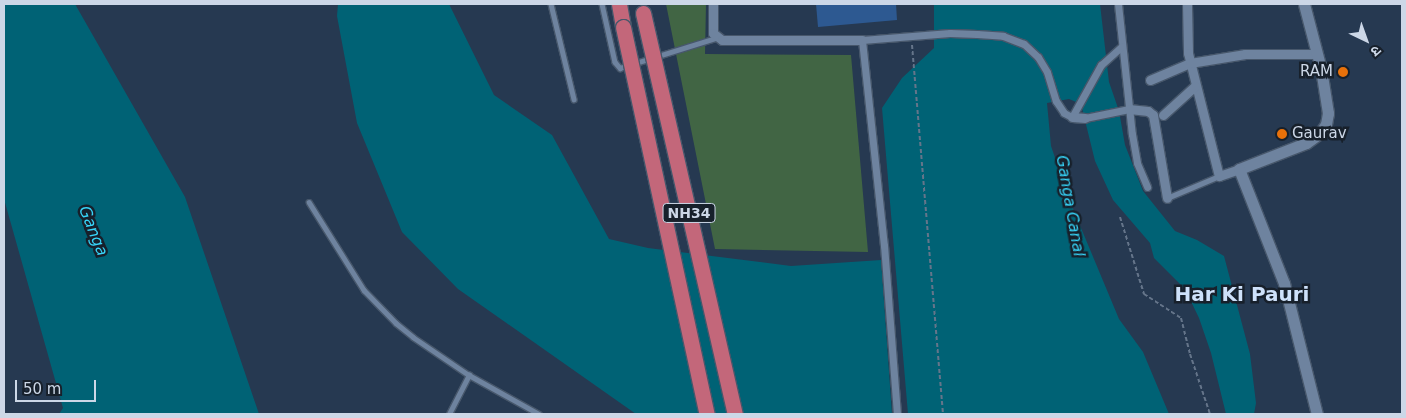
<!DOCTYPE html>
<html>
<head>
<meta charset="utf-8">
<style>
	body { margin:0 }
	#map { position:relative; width:1406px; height:418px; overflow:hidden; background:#263951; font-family:"DejaVu Sans","Noto Sans Devanagari",sans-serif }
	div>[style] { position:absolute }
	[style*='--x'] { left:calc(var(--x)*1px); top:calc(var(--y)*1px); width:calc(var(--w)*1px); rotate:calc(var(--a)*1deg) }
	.green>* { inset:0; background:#416544 }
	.water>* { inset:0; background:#006275 }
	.building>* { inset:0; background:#2d5991 }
	.path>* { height:2px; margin-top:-1px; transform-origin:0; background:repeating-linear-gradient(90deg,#65758a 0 4px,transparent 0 6.5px) }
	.roads { filter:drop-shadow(1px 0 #47576b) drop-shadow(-1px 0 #47576b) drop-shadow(0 1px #47576b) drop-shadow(0 -1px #47576b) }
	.service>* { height:4.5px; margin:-2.25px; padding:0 2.25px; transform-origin:2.25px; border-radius:2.25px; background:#6e839f }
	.pedestrian>* { height:7px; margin:-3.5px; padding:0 3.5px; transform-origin:3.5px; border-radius:3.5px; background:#6e839f }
	.minor>* { height:9px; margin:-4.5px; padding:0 4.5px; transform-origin:4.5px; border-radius:4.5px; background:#6e839f }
	.tertiary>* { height:11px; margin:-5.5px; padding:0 5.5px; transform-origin:5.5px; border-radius:5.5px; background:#6e839f }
	.trunk>* { height:15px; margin:-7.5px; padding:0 7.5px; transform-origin:7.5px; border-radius:7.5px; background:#c3677a }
	.bridges { filter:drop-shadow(1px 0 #47576b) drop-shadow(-1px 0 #47576b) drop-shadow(0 1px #47576b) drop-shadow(0 -1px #47576b) }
	.trunk-bridge>* { height:15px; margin:-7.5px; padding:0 7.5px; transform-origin:7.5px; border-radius:7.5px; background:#c3677a }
	.dots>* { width:14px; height:14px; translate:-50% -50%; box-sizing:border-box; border:2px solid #17202b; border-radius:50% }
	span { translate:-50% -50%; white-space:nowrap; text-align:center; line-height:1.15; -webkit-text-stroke:5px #17202b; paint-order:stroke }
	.shield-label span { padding:1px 4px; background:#17202b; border:1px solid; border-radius:4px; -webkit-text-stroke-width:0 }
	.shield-label { font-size:14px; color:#ccd7e7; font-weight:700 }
	.poi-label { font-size:15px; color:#ccd7e7 }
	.right { translate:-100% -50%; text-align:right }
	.left { translate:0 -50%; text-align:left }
	.water-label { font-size:16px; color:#37d4f8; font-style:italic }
	.district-label { font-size:20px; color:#cee1fa; font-weight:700 }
	.frame { position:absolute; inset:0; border:5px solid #ccd7e7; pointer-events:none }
	.north { position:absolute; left:1341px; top:15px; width:50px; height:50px; -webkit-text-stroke:4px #17202b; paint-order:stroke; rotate:138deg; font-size:14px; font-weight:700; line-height:20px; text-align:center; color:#ccd7e7 }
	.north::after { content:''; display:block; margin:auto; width:18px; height:22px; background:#ccd7e7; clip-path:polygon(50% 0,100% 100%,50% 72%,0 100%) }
	.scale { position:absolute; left:15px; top:380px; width:81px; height:22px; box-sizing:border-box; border:2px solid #ccd7e7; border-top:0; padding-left:6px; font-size:15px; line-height:18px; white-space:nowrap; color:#ccd7e7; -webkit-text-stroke:4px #17202b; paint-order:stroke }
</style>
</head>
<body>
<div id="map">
	<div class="green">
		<div style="clip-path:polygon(666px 4px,706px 4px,705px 54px,851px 55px,868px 252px,715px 249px)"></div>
	</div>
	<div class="water">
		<div style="clip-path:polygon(4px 4px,75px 4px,185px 197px,259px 414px,59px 414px,63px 408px,4px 199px)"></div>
		<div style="clip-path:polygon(338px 4px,449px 4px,494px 95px,552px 135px,609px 239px,648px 248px,791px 266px,881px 260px,892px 414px,636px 414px,458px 289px,402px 232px,357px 123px,337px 16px)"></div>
		<div style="clip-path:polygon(934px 4px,1100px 4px,1109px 82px,1119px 111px,1125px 145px,1143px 191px,1175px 231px,1197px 240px,1224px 256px,1250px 354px,1256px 403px,1254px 414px,1226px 414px,1211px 353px,1199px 318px,1185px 289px,1154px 258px,1150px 243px,1113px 200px,1095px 161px,1081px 104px,1069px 99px,1047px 103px,1051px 146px,1071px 204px,1119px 319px,1143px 352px,1169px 414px,908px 414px,882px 108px,902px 78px,934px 48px)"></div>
	</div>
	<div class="building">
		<div style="clip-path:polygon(816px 4px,896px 4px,897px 20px,818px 27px)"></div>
	</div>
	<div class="path">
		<div style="--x:912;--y:45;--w:370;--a:85.2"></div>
		<div style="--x:1120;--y:217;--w:81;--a:72.7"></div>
		<div style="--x:1144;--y:294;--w:44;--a:33"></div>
		<div style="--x:1181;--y:318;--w:37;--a:76"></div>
		<div style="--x:1190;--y:354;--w:63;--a:71.6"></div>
	</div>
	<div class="roads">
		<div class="service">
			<div style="--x:551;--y:4;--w:98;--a:76.4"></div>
			<div style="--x:602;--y:4;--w:59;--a:77.4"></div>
			<div style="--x:615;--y:62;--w:8;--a:50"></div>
			<div style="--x:620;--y:68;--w:101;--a:-17.4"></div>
			<div style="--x:1167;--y:198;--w:56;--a:-22.9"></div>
			<div style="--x:309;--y:202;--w:104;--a:58"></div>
			<div style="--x:364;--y:290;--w:46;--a:45.9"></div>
			<div style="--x:396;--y:323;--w:22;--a:39"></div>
			<div style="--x:413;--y:337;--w:68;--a:34.2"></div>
			<div style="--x:469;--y:375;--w:80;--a:29.1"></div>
			<div style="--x:449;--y:414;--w:44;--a:-62.9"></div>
		</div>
		<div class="pedestrian">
			<div style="--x:1118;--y:4;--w:131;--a:83.9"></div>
			<div style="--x:1132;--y:134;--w:29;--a:80"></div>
			<div style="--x:1137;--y:163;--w:26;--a:67"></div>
			<div style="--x:1085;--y:118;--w:45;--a:-11.6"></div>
			<div style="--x:897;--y:414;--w:169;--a:-94.4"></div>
			<div style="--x:884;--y:246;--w:207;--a:-96.1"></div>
			<div style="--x:862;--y:40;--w:88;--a:-4.5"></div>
			<div style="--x:950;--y:33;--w:27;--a:2"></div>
			<div style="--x:977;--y:34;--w:26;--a:4"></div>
			<div style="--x:1003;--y:36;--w:22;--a:21"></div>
			<div style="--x:1024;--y:44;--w:19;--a:43"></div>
			<div style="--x:1038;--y:57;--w:17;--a:59"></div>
			<div style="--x:1047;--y:72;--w:30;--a:73"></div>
			<div style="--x:1056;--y:101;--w:14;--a:56"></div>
			<div style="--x:1064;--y:113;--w:9;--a:27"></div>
			<div style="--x:1072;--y:117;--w:60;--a:-60.9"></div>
			<div style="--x:1101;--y:65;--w:28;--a:-42"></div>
		</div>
		<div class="minor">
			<div style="--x:713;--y:4;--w:29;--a:90"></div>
			<div style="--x:713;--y:33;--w:11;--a:38"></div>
			<div style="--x:722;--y:40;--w:140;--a:0"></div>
			<div style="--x:1187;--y:4;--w:49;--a:88.8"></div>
			<div style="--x:1188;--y:53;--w:127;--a:75.9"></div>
			<div style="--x:1219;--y:176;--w:21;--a:-19"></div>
			<div style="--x:1150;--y:80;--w:43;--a:-23"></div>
			<div style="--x:1190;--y:63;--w:56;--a:-9.3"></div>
			<div style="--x:1245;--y:54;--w:72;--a:0"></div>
			<div style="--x:1129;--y:109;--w:19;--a:6"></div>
			<div style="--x:1148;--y:111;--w:6;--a:39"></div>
			<div style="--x:1153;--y:115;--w:84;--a:80.4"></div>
			<div style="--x:1163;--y:115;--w:43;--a:-42.2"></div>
			<div style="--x:1072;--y:117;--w:13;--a:4"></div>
		</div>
		<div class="tertiary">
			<div style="--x:1304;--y:4;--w:67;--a:75.3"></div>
			<div style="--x:1321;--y:69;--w:45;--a:81"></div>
			<div style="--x:1328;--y:113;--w:11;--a:100"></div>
			<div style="--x:1326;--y:124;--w:11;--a:124"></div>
			<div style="--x:1320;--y:133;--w:17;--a:144"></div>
			<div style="--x:1306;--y:143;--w:72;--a:158.8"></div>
			<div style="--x:1239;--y:169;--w:123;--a:68.5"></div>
			<div style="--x:1284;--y:283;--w:135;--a:75.9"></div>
		</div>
		<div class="trunk">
			<div style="--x:619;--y:4;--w:23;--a:80"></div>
		</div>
	</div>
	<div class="bridges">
		<div class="trunk-bridge">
			<div style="--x:643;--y:13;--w:411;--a:77.1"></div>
			<div style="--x:623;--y:27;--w:396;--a:77.8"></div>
		</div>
	</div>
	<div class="dots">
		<div style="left:1343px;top:72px;background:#e8710a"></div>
		<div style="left:1282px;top:134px;background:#e8710a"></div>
	</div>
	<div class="shield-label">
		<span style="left:689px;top:213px">NH34</span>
	</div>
	<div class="poi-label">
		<span class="right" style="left:1333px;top:72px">RAM</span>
		<span class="left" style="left:1292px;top:134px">Gaurav</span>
	</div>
	<div class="water-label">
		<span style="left:1070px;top:206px;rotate:80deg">Ganga Canal</span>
		<span style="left:93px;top:231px;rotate:68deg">Ganga</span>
	</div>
	<div class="district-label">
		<span style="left:1242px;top:294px">Har Ki Pauri</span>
	</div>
	<div class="frame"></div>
	<div class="north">उ</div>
	<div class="scale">50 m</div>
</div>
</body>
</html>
